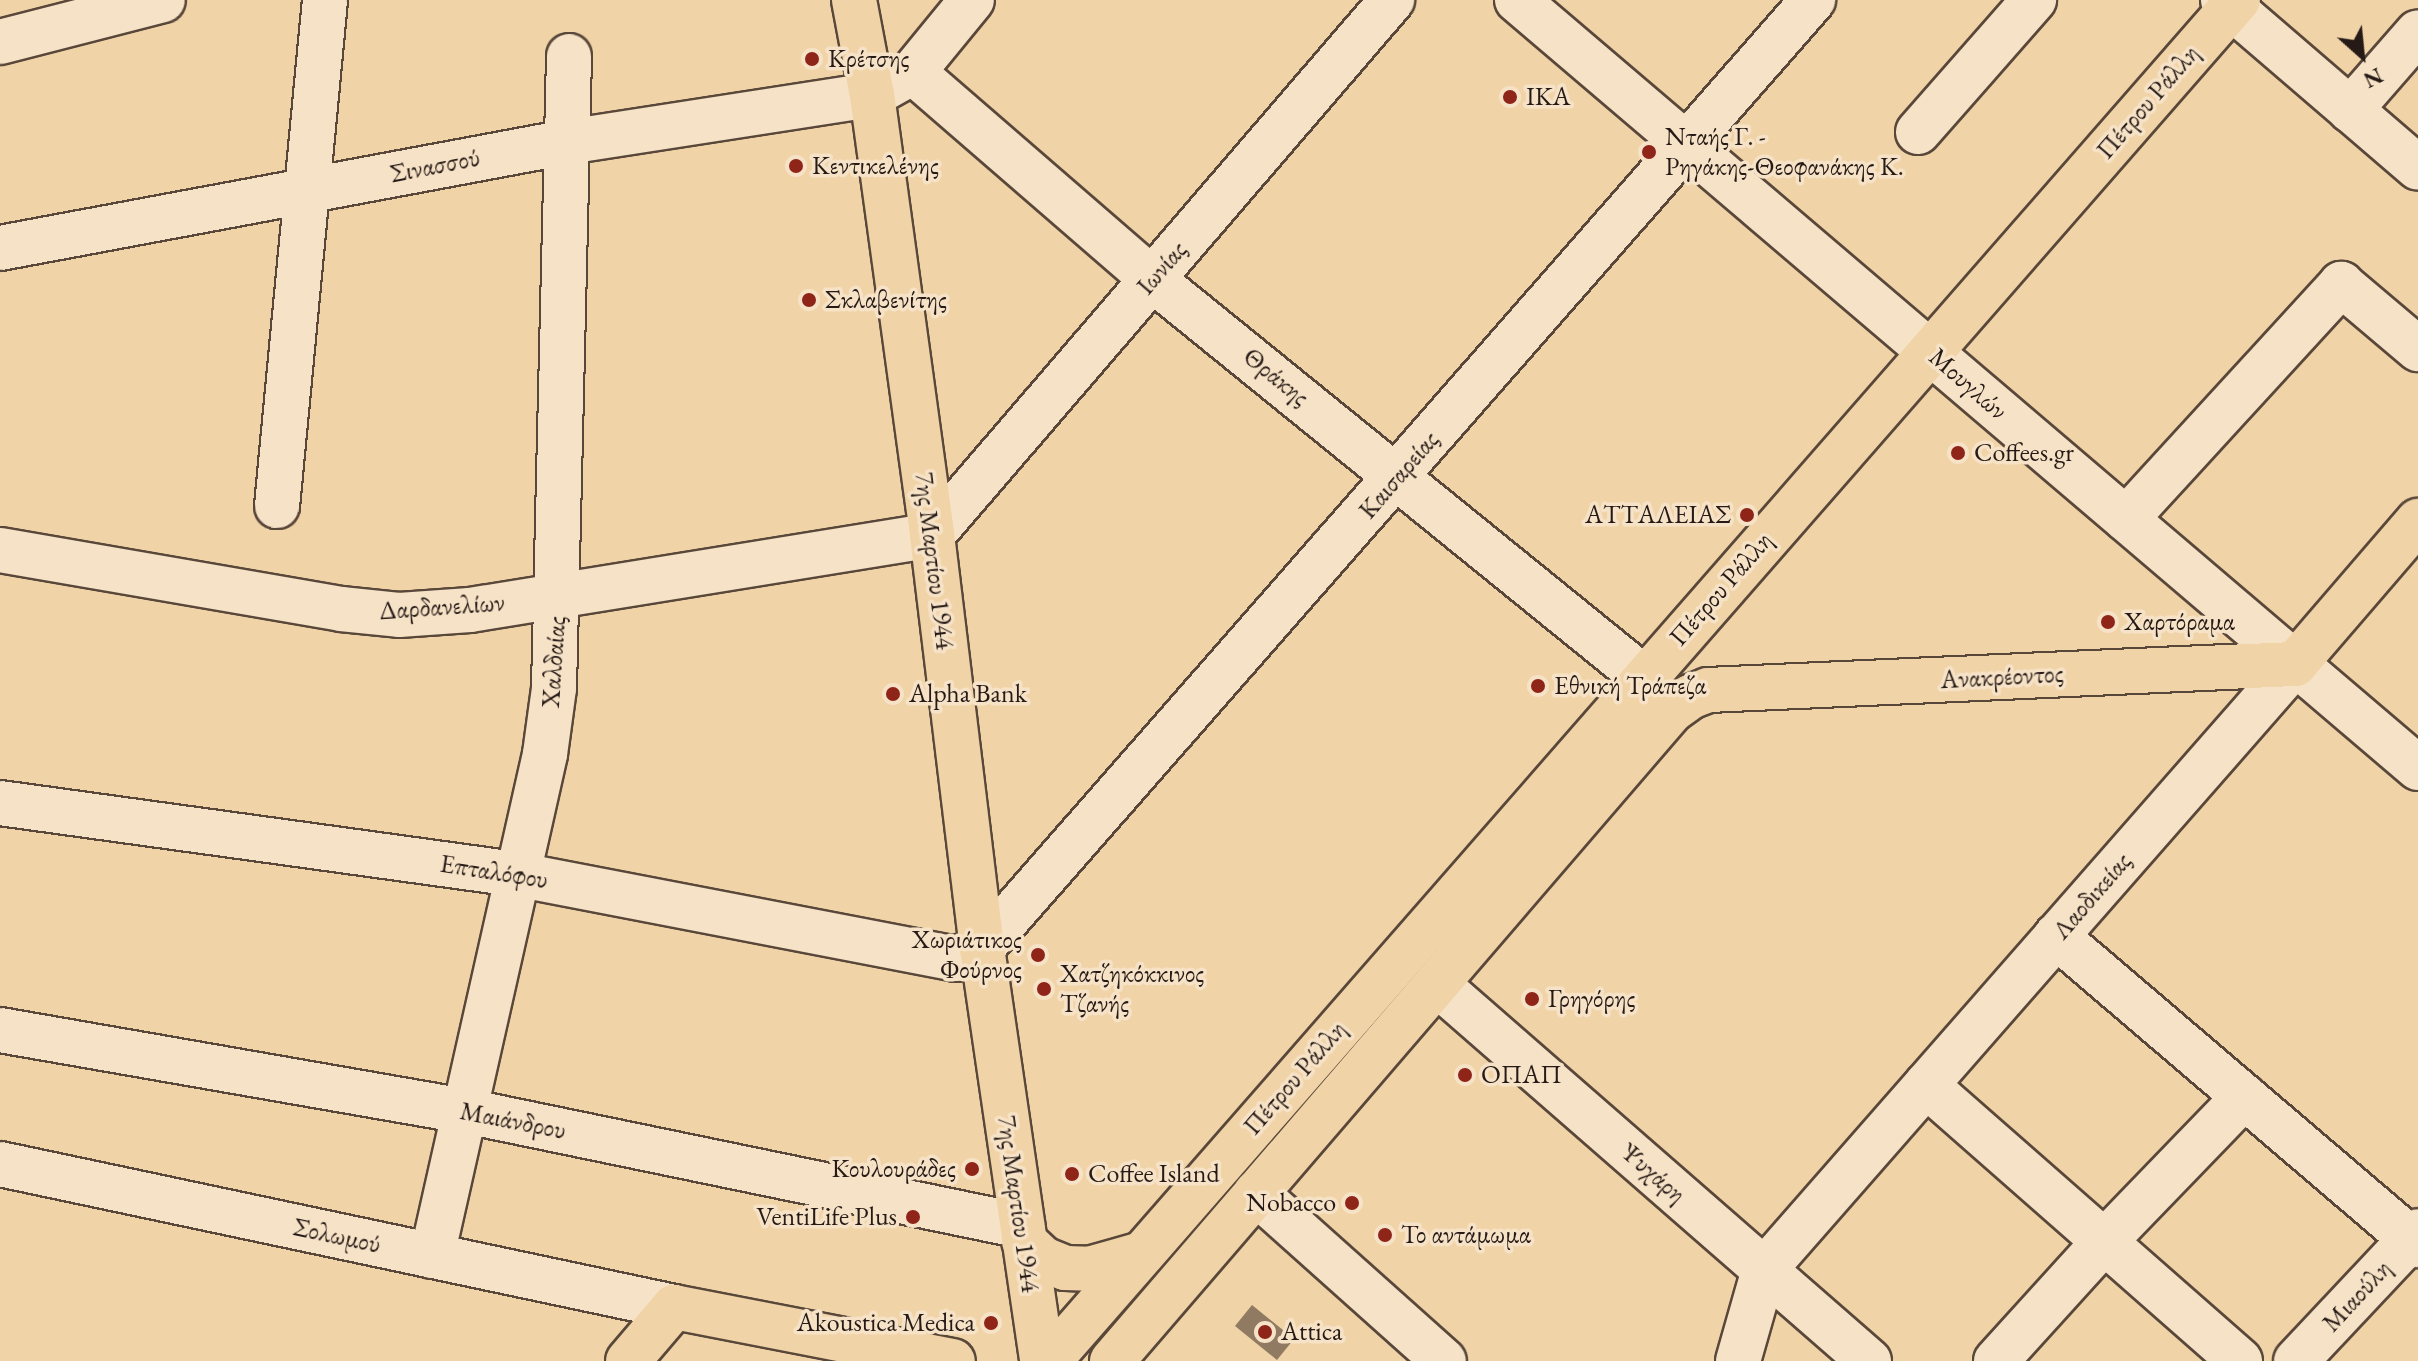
<!DOCTYPE html>
<html>
<head>
<meta charset="utf-8">
<style>
	body { margin:0 }
	#map { position:relative; width:2418px; height:1361px; overflow:hidden; background:#f1d3a8; font-family:"EB Garamond",serif }
	div>[style] { position:absolute }
	[style*='--x'] { left:calc(var(--x)*1px); top:calc(var(--y)*1px); width:calc(var(--w)*1px); rotate:calc(var(--a)*1deg) }
	.building>* { inset:0; background:#907a62; transform-origin:0 0 }
	.roads { filter:drop-shadow(2px 0 #59483a) drop-shadow(-2px 0 #59483a) drop-shadow(0 2px #59483a) drop-shadow(0 -2px #59483a) }
	.minor>* { height:44px; margin:-22px; padding:0 22px; transform-origin:22px; border-radius:22px; background:#f6e2c6 }
	.major>* { height:44px; margin:-22px; padding:0 22px; transform-origin:22px; border-radius:22px; background:#f1d3a8 }
	.dots>* { width:22px; height:22px; translate:-50% -50%; box-sizing:border-box; border:4px solid #f6e2c6; border-radius:50% }
	span { translate:-50% -50%; white-space:nowrap; text-align:center; line-height:1.15; -webkit-text-stroke:7px #f6e2c6; paint-order:stroke }
	.poi-label { font-size:26px; color:#261a16 }
	.left { translate:0 -50%; text-align:left }
	.right { translate:-100% -50%; text-align:right }
	.street-label { font-size:26px; color:#261a16 }
	.north { position:absolute; left:2322px; top:16px; width:80px; height:80px; -webkit-text-stroke:6px #f6e2c6; paint-order:stroke; rotate:153deg; font-size:22px; font-weight:700; line-height:32px; text-align:center; color:#261a16 }
	.north::after { content:''; display:block; margin:auto; width:28px; height:36px; background:#261a16; clip-path:polygon(50% 0,100% 100%,50% 72%,0 100%) }
</style>
</head>
<body>
<div id="map">
	<div class="building">
		<div style="left:1252px;top:1305px;width:54px;height:27px;rotate:39deg"></div>
	</div>
	<div class="roads">
		<div class="minor">
			<div style="--x:1517;--y:0;--w:1184;--a:40.44"></div>
			<div style="--x:2223;--y:0;--w:257;--a:40.7"></div>
			<div style="--x:0;--y:42;--w:168;--a:-14.4"></div>
			<div style="--x:913;--y:72;--w:316;--a:40.9"></div>
			<div style="--x:1152;--y:279;--w:632;--a:39.03"></div>
			<div style="--x:2350;--y:110;--w:103;--a:-48.9"></div>
			<div style="--x:1918;--y:132;--w:176;--a:-48.7"></div>
			<div style="--x:0;--y:248;--w:577;--a:-10.59"></div>
			<div style="--x:567;--y:142;--w:309;--a:-8.8"></div>
			<div style="--x:872;--y:95;--w:47;--a:-29.3"></div>
			<div style="--x:913;--y:72;--w:93;--a:-50.7"></div>
			<div style="--x:277;--y:506;--w:508;--a:-84.58"></div>
			<div style="--x:2126;--y:519;--w:319;--a:-47.5"></div>
			<div style="--x:2341;--y:284;--w:101;--a:40.2"></div>
			<div style="--x:0;--y:550;--w:346;--a:9.8"></div>
			<div style="--x:341;--y:609;--w:58;--a:5.9"></div>
			<div style="--x:399;--y:615;--w:71;--a:-4"></div>
			<div style="--x:470;--y:610;--w:468;--a:-9.2"></div>
			<div style="--x:932;--y:535;--w:706;--a:-49.31"></div>
			<div style="--x:0;--y:803;--w:520;--a:7.85"></div>
			<div style="--x:515;--y:874;--w:449;--a:10.9"></div>
			<div style="--x:956;--y:959;--w:28;--a:-23"></div>
			<div style="--x:982;--y:948;--w:1261;--a:-48.76"></div>
			<div style="--x:2056;--y:936;--w:476;--a:40.5"></div>
			<div style="--x:1438;--y:985;--w:572;--a:41.1"></div>
			<div style="--x:0;--y:1030;--w:473;--a:9.9"></div>
			<div style="--x:466;--y:1111;--w:568;--a:11.69"></div>
			<div style="--x:1926;--y:1085;--w:418;--a:41.3"></div>
			<div style="--x:0;--y:1164;--w:689;--a:11.98"></div>
			<div style="--x:1256;--y:1193;--w:252;--a:41.8"></div>
			<div style="--x:432;--y:1256;--w:515;--a:-77.31"></div>
			<div style="--x:545;--y:754;--w:67;--a:-82.2"></div>
			<div style="--x:554;--y:688;--w:632;--a:-88.64"></div>
			<div style="--x:1738;--y:1361;--w:95;--a:-74.1"></div>
			<div style="--x:1764;--y:1270;--w:806;--a:-48.77"></div>
			<div style="--x:1996;--y:1361;--w:161;--a:-47.8"></div>
			<div style="--x:2104;--y:1242;--w:202;--a:-46"></div>
			<div style="--x:2296;--y:1361;--w:178;--a:-46.8"></div>
		</div>
		<div class="major">
			<div style="--x:854;--y:0;--w:97;--a:79.3"></div>
			<div style="--x:872;--y:95;--w:444;--a:82.2"></div>
			<div style="--x:932;--y:535;--w:416;--a:83.1"></div>
			<div style="--x:982;--y:948;--w:417;--a:81.7"></div>
			<div style="--x:1024;--y:1241;--w:26;--a:43"></div>
			<div style="--x:1043;--y:1259;--w:24;--a:22"></div>
			<div style="--x:1065;--y:1268;--w:24;--a:2"></div>
			<div style="--x:1089;--y:1269;--w:55;--a:-15.8"></div>
			<div style="--x:628;--y:1361;--w:71;--a:-49.6"></div>
			<div style="--x:674;--y:1307;--w:284;--a:11"></div>
			<div style="--x:1049;--y:1361;--w:1807;--a:-48.86"></div>
			<div style="--x:1112;--y:1361;--w:857;--a:-49.3"></div>
			<div style="--x:1671;--y:711;--w:24;--a:-36"></div>
			<div style="--x:1690;--y:697;--w:19;--a:-21"></div>
			<div style="--x:1708;--y:690;--w:588;--a:-2.54"></div>
			<div style="--x:2295;--y:664;--w:189;--a:-49.3"></div>
		</div>
	</div>
	<div class="dots">
		<div style="left:812px;top:59px;background:#8f2418"></div>
		<div style="left:1510px;top:97px;background:#8f2418"></div>
		<div style="left:1649px;top:152px;background:#8f2418"></div>
		<div style="left:796px;top:166px;background:#8f2418"></div>
		<div style="left:809px;top:300px;background:#8f2418"></div>
		<div style="left:1958px;top:453px;background:#8f2418"></div>
		<div style="left:1747px;top:515px;background:#8f2418"></div>
		<div style="left:2108px;top:622px;background:#8f2418"></div>
		<div style="left:1538px;top:686px;background:#8f2418"></div>
		<div style="left:893px;top:694px;background:#8f2418"></div>
		<div style="left:1038px;top:955px;background:#8f2418"></div>
		<div style="left:1044px;top:989px;background:#8f2418"></div>
		<div style="left:1532px;top:999px;background:#8f2418"></div>
		<div style="left:1465px;top:1075px;background:#8f2418"></div>
		<div style="left:972px;top:1169px;background:#8f2418"></div>
		<div style="left:1072px;top:1174px;background:#8f2418"></div>
		<div style="left:1352px;top:1203px;background:#8f2418"></div>
		<div style="left:913px;top:1217px;background:#8f2418"></div>
		<div style="left:1385px;top:1235px;background:#8f2418"></div>
		<div style="left:991px;top:1323px;background:#8f2418"></div>
		<div style="left:1265px;top:1332px;background:#8f2418"></div>
	</div>
	<div class="poi-label">
		<span class="left" style="left:828px;top:59px">Κρέτσης</span>
		<span class="left" style="left:1526px;top:97px">ΙΚΑ</span>
		<span class="left" style="left:1665px;top:152px">Νταής Γ. -<br>Ρηγάκης-Θεοφανάκης Κ.</span>
		<span class="left" style="left:812px;top:166px">Κεντικελένης</span>
		<span class="left" style="left:825px;top:300px">Σκλαβενίτης</span>
		<span class="left" style="left:1974px;top:453px">Coffees.gr</span>
		<span class="right" style="left:1731px;top:515px">ΑΤΤΑΛΕΙΑΣ</span>
		<span class="left" style="left:2124px;top:622px">Χαρτόραμα</span>
		<span class="left" style="left:1554px;top:686px">Εθνική Τράπεζα</span>
		<span class="left" style="left:909px;top:694px">Alpha Bank</span>
		<span class="right" style="left:1022px;top:955px">Χωριάτικος<br>Φούρνος</span>
		<span class="left" style="left:1060px;top:989px">Χατζηκόκκινος<br>Τζανής</span>
		<span class="left" style="left:1548px;top:999px">Γρηγόρης</span>
		<span class="left" style="left:1481px;top:1075px">ΟΠΑΠ</span>
		<span class="right" style="left:956px;top:1169px">Κουλουράδες</span>
		<span class="left" style="left:1088px;top:1174px">Coffee Island</span>
		<span class="right" style="left:1336px;top:1203px">Nobacco</span>
		<span class="right" style="left:897px;top:1217px">VentiLife Plus</span>
		<span class="left" style="left:1401px;top:1235px">Το αντάμωμα</span>
		<span class="right" style="left:975px;top:1323px">Akoustica Medica</span>
		<span class="left" style="left:1281px;top:1332px">Attica</span>
	</div>
	<div class="street-label">
		<span style="left:2148px;top:102px;rotate:-49deg">Πέτρου Ράλλη</span>
		<span style="left:435px;top:166px;rotate:-11deg">Σινασσού</span>
		<span style="left:1162px;top:268px;rotate:-49deg">Ιωνίας</span>
		<span style="left:1276px;top:377px;rotate:39deg">Θράκης</span>
		<span style="left:1968px;top:384px;rotate:41deg">Μουγλών</span>
		<span style="left:1399px;top:475px;rotate:-49deg">Καισαρείας</span>
		<span style="left:934px;top:561px;rotate:83deg">7ης Μαρτίου 1944</span>
		<span style="left:1721px;top:589px;rotate:-49deg">Πέτρου Ράλλη</span>
		<span style="left:442px;top:607px;rotate:-4deg">Δαρδανελίων</span>
		<span style="left:554px;top:662px;rotate:-86deg">Χαλδαίας</span>
		<span style="left:2002px;top:677px;rotate:-3deg">Ανακρέοντος</span>
		<span style="left:494px;top:872px;rotate:9deg">Επταλόφου</span>
		<span style="left:2092px;top:896px;rotate:-49deg">Λαοδικείας</span>
		<span style="left:1295px;top:1078px;rotate:-49deg">Πέτρου Ράλλη</span>
		<span style="left:513px;top:1121px;rotate:11deg">Μαιάνδρου</span>
		<span style="left:1653px;top:1173px;rotate:41deg">Ψυχάρη</span>
		<span style="left:1018px;top:1204px;rotate:82deg">7ης Μαρτίου 1944</span>
		<span style="left:337px;top:1236px;rotate:12deg">Σολωμού</span>
		<span style="left:2357px;top:1296px;rotate:-47deg">Μιαούλη</span>
	</div>
	<div class="north">N</div>
</div>
</body>
</html>
